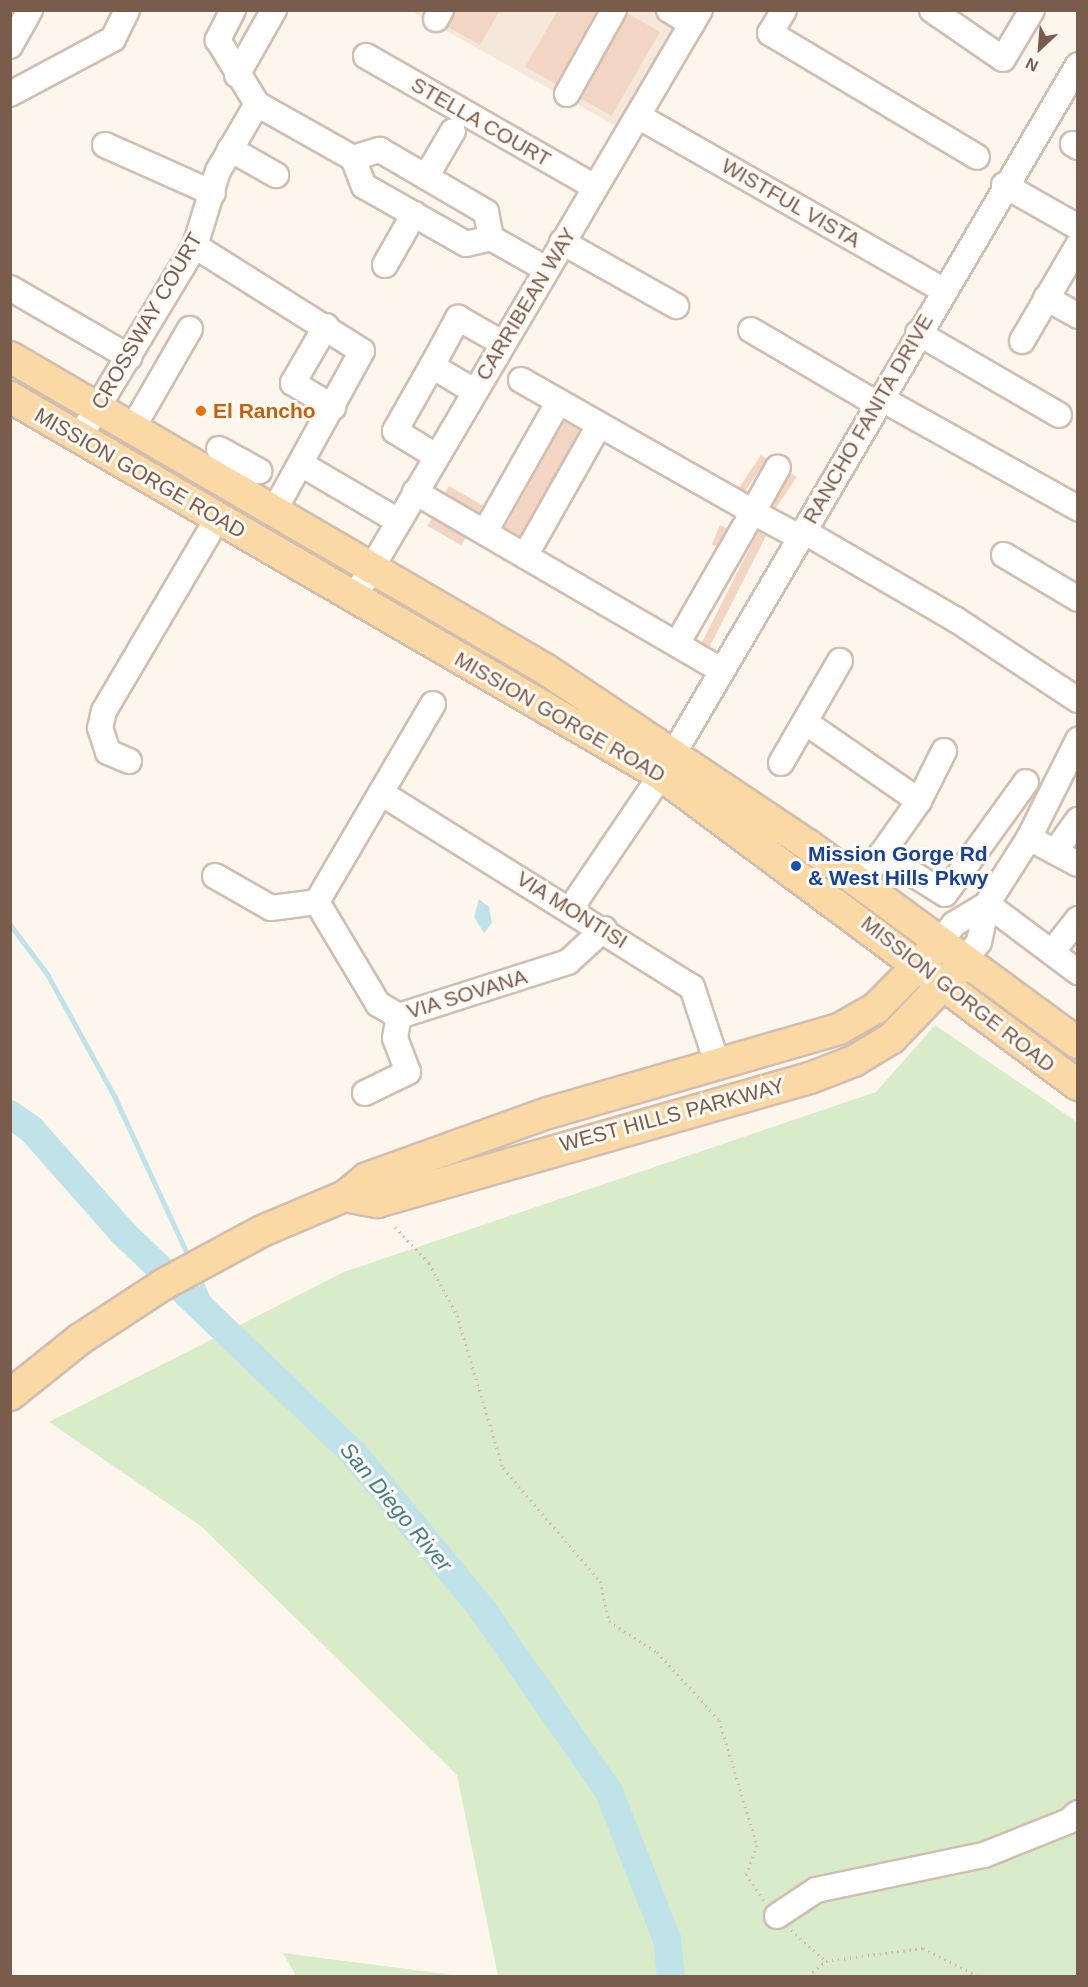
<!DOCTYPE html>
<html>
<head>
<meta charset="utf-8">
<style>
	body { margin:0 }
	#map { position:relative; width:1088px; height:1987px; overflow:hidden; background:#fdf6ec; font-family:Helvetica,sans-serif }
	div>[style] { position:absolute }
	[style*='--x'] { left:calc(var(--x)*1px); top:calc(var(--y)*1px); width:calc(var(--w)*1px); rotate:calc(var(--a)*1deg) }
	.residential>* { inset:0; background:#f5e8da }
	.green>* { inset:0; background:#d8ecc9 }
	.water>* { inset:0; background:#bfe3e8 }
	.stream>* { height:4.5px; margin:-2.25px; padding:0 2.25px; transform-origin:2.25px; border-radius:2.25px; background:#bfe3e8 }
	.river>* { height:28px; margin:-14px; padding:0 14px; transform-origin:14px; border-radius:14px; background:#bfe3e8 }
	.building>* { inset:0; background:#f3d5c3; transform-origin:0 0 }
	.path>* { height:3px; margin-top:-1.5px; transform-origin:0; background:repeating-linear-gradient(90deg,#d9b8a5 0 1.5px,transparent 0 6px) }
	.roads { filter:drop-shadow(2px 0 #d1beb0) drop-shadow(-2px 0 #d1beb0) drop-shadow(0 2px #d1beb0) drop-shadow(0 -2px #d1beb0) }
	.minor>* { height:24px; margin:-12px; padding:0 12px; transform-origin:12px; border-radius:12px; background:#fff }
	.major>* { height:30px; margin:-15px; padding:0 15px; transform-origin:15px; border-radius:15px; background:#fbd9a5 }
	.dots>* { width:16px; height:16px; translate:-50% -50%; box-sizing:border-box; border:3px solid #fffaf3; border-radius:50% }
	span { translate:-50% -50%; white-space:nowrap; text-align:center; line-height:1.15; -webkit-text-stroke:6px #fffaf3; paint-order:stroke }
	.street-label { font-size:21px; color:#7a5c4d }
	.food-label { font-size:21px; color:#c56008; font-weight:700 }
	.left { translate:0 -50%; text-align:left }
	.transit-label { font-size:21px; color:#164399; font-weight:700 }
	.water-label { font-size:22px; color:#437c86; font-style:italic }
	.frame { position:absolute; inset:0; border:12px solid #7a5c4d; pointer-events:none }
	.north { position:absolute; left:1010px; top:18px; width:60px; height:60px; -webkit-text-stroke:4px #fffaf3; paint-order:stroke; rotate:206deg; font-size:16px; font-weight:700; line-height:24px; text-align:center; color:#7a5c4d }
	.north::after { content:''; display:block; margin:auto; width:21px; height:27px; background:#7a5c4d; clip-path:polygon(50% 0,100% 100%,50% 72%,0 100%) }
</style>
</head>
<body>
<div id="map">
	<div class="residential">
		<div style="clip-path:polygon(411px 11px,699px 11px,628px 133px)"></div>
	</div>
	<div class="green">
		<div style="clip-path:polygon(935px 1025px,1077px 1122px,1077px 1976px,498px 1976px,457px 1775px,201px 1526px,49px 1422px,344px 1272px,876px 1092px)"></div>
		<div style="clip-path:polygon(283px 1953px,461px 1976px,296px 1976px)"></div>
	</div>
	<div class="water">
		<div style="clip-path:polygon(479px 899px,489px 907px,492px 923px,484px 933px,474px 917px)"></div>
	</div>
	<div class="stream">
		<div style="--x:10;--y:924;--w:64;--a:53.3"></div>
		<div style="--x:48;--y:975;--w:139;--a:61.2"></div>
		<div style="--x:115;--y:1097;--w:179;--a:65.2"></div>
		<div style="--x:199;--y:1278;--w:45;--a:65.1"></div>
	</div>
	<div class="river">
		<div style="--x:10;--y:1114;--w:27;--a:36"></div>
		<div style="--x:32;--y:1130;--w:137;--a:48.5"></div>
		<div style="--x:123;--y:1233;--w:320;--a:43.7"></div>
		<div style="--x:354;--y:1454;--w:201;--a:50.4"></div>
		<div style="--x:482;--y:1609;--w:223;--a:55.2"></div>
		<div style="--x:609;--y:1792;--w:158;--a:68.5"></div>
		<div style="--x:667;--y:1939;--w:37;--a:84"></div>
	</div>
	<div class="building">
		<div style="clip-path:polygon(455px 10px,500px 10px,480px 45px,448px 27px)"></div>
		<div style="clip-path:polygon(558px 10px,597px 10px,556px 84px,525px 67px)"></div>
		<div style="left:627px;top:13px;width:38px;height:97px;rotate:30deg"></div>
		<div style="left:564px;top:421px;width:18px;height:122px;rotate:29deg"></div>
		<div style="left:761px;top:455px;width:7px;height:39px;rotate:34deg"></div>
		<div style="left:791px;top:473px;width:7px;height:38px;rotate:34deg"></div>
		<div style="left:449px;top:486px;width:39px;height:8px;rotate:30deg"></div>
		<div style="left:432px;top:518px;width:39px;height:9px;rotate:30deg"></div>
		<div style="left:720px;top:525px;width:8px;height:21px;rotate:23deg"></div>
		<div style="left:758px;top:532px;width:9px;height:124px;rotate:27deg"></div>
	</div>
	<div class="path">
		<div style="--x:395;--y:1227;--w:50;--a:46.6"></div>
		<div style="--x:429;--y:1263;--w:59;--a:61.7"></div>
		<div style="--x:457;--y:1315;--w:160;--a:73.3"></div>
		<div style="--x:503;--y:1468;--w:149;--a:49.4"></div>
		<div style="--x:600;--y:1581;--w:41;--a:77.3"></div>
		<div style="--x:609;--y:1621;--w:57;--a:32.9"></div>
		<div style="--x:657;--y:1652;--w:92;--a:47.6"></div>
		<div style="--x:719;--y:1720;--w:131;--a:73.1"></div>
		<div style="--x:757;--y:1845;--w:31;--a:111"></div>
		<div style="--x:746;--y:1874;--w:32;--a:56"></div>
		<div style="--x:791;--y:1930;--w:47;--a:41.5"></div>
		<div style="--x:808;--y:1976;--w:23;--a:-40"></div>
		<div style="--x:826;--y:1961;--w:98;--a:-7.6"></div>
		<div style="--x:923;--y:1948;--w:62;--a:27"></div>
	</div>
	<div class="roads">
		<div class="minor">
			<div style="--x:233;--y:10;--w:34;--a:117"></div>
			<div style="--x:218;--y:40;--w:75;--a:58.6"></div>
			<div style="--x:257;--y:104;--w:110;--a:29.4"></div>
			<div style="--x:353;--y:158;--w:30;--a:69"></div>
			<div style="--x:364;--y:186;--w:117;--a:29.6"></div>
			<div style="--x:466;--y:244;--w:26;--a:-13"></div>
			<div style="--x:491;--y:238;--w:63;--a:29.4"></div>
			<div style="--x:669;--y:10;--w:27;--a:31"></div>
			<div style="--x:784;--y:10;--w:27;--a:121"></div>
			<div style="--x:770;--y:33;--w:241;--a:30.9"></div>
			<div style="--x:932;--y:10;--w:86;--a:34.6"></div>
			<div style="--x:1003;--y:59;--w:57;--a:-59.4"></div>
			<div style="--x:436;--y:19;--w:10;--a:-61"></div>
			<div style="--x:10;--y:46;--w:41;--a:-60.9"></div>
			<div style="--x:366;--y:56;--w:264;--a:29.8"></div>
			<div style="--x:237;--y:75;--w:75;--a:-60.4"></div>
			<div style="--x:10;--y:94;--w:117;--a:-28.1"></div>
			<div style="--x:113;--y:39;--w:32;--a:-64"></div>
			<div style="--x:567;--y:94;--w:96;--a:-60.8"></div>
			<div style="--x:638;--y:116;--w:351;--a:29.7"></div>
			<div style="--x:1073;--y:144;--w:6;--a:31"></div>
			<div style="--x:105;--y:145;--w:118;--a:24"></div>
			<div style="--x:230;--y:149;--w:53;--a:29.5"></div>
			<div style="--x:353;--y:158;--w:28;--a:-17"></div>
			<div style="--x:380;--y:150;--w:123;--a:30.3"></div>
			<div style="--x:486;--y:212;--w:26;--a:79"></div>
			<div style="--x:426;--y:177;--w:53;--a:-59.6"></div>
			<div style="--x:1004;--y:185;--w:85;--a:29.6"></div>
			<div style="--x:562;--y:242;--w:131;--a:29.3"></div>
			<div style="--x:195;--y:246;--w:197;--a:32.2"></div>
			<div style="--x:362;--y:351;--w:185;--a:118.8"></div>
			<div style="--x:385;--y:265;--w:59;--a:-60.4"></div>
			<div style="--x:10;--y:288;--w:138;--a:30.1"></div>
			<div style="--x:1046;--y:298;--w:37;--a:29"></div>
			<div style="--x:326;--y:326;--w:66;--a:120.1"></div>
			<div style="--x:293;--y:383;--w:47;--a:31"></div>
			<div style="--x:751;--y:330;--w:146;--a:30.4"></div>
			<div style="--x:918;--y:333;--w:163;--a:30.2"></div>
			<div style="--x:1022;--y:341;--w:111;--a:-59.7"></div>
			<div style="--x:432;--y:366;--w:55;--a:-61.6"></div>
			<div style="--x:458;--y:318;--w:51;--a:29.6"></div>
			<div style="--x:521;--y:380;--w:267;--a:29.6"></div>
			<div style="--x:753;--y:512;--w:51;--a:-60.9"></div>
			<div style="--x:880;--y:398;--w:227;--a:29.1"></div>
			<div style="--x:131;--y:431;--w:118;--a:-60"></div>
			<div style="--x:79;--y:438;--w:224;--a:-58.9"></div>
			<div style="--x:195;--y:246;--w:78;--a:-73"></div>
			<div style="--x:218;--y:171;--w:78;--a:-59.8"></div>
			<div style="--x:219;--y:449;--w:25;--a:29"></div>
			<div style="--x:241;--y:461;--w:29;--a:121"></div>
			<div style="--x:436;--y:456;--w:48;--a:-148.6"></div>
			<div style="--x:395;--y:431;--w:75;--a:-60.4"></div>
			<div style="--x:432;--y:366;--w:49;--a:30.8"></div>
			<div style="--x:241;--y:461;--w:21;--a:29"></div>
			<div style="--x:301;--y:464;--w:113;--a:30.4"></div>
			<div style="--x:415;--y:492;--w:354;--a:30.2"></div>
			<div style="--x:803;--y:531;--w:176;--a:30.1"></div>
			<div style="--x:955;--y:619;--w:147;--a:33.4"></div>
			<div style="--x:485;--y:532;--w:150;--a:-60.5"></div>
			<div style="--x:1004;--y:555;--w:86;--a:30.7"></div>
			<div style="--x:525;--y:556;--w:150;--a:-60.5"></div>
			<div style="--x:354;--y:598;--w:682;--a:-59.53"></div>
			<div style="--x:677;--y:644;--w:152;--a:-60.1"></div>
			<div style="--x:753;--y:512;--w:52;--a:28.5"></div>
			<div style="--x:433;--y:704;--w:229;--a:120.4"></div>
			<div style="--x:317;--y:902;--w:119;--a:59.1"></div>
			<div style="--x:378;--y:1004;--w:24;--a:30"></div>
			<div style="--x:399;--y:1016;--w:177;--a:-17.7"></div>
			<div style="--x:568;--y:962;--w:49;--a:-42.5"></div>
			<div style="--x:805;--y:722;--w:139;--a:34.7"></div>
			<div style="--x:129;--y:761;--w:23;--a:-157"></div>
			<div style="--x:108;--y:752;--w:25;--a:-108"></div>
			<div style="--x:100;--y:728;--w:17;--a:-77"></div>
			<div style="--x:104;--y:711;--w:223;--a:-59.5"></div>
			<div style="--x:781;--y:763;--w:118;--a:-60"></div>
			<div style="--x:381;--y:793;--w:367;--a:32"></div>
			<div style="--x:692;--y:987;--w:80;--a:71.8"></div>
			<div style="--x:1029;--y:838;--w:55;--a:28"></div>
			<div style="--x:1057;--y:849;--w:36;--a:-54"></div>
			<div style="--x:881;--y:854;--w:75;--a:32"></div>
			<div style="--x:945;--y:894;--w:138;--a:-54.1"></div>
			<div style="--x:215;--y:876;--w:64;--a:29.7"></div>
			<div style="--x:271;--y:908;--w:46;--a:-7.4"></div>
			<div style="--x:861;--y:883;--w:100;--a:-54.7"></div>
			<div style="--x:919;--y:801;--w:56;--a:-63.4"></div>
			<div style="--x:987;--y:904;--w:114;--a:36.8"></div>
			<div style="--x:571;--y:908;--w:161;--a:-55.9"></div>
			<div style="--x:661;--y:775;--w:823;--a:-59.57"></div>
			<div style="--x:940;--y:942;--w:23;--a:-52"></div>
			<div style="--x:954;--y:924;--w:39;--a:-31"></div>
			<div style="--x:1052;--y:952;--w:42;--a:-51.8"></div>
			<div style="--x:964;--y:961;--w:24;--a:-52"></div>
			<div style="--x:979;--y:942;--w:39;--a:-78"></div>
			<div style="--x:987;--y:904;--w:78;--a:-57.5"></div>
			<div style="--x:1029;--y:838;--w:110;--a:-63.4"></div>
			<div style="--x:365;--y:1093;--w:48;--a:-26"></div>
			<div style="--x:408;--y:1072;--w:36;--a:-111"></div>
			<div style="--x:395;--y:1038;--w:22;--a:-80"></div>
			<div style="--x:777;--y:1916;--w:47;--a:-33.7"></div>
			<div style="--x:816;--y:1890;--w:172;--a:-11.8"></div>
			<div style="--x:984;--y:1855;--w:92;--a:-21.8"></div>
			<div style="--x:1069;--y:1821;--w:12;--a:-42"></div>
		</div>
		<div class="major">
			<div style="--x:10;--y:357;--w:619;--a:30.25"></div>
			<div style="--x:545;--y:669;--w:316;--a:33.8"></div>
			<div style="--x:808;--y:845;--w:335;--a:36.3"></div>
			<div style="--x:10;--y:397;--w:753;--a:30.14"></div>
			<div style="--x:661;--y:775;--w:520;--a:36.63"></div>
			<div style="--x:345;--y:1196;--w:33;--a:11"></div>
			<div style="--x:377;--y:1202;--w:450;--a:-16"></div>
			<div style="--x:810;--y:1078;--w:47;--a:-21.1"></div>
			<div style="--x:854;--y:1061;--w:44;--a:-31.2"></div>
			<div style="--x:892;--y:1038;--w:94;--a:-46.3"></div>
			<div style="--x:10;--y:1395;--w:90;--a:-38.7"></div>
			<div style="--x:80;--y:1339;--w:100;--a:-33.2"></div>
			<div style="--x:164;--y:1284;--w:111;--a:-28.4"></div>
			<div style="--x:262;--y:1231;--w:90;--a:-22.9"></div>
			<div style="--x:345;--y:1196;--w:28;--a:-39"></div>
			<div style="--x:367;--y:1178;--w:192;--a:-19.8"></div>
			<div style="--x:548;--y:1113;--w:303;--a:-16.1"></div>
			<div style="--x:839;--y:1029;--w:43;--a:-29.6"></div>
			<div style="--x:876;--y:1008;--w:80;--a:-45.5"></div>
		</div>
	</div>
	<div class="dots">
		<div style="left:201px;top:411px;background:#e8710a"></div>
		<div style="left:796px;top:866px;background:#1a4fb4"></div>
	</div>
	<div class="street-label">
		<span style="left:481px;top:122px;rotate:30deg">STELLA COURT</span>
		<span style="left:791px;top:203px;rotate:30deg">WISTFUL VISTA</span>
		<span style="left:526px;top:304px;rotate:-59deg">CARRIBEAN WAY</span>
		<span style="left:147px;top:321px;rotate:-60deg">CROSSWAY COURT</span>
		<span style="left:868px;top:419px;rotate:-60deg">RANCHO FANITA DRIVE</span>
		<span style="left:140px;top:473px;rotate:30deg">MISSION GORGE ROAD</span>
		<span style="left:560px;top:717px;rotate:30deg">MISSION GORGE ROAD</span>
		<span style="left:572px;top:910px;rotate:32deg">VIA MONTISI</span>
		<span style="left:467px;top:994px;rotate:-17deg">VIA SOVANA</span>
		<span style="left:958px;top:994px;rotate:38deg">MISSION GORGE ROAD</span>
		<span style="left:672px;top:1115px;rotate:-15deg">WEST HILLS PARKWAY</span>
	</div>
	<div class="food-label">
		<span class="left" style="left:213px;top:411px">El Rancho</span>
	</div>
	<div class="transit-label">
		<span class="left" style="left:808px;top:866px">Mission Gorge Rd<br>&amp; West Hills Pkwy</span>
	</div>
	<div class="water-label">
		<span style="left:396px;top:1507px;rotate:50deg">San Diego River</span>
	</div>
	<div class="frame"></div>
	<div class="north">N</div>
</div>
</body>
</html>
